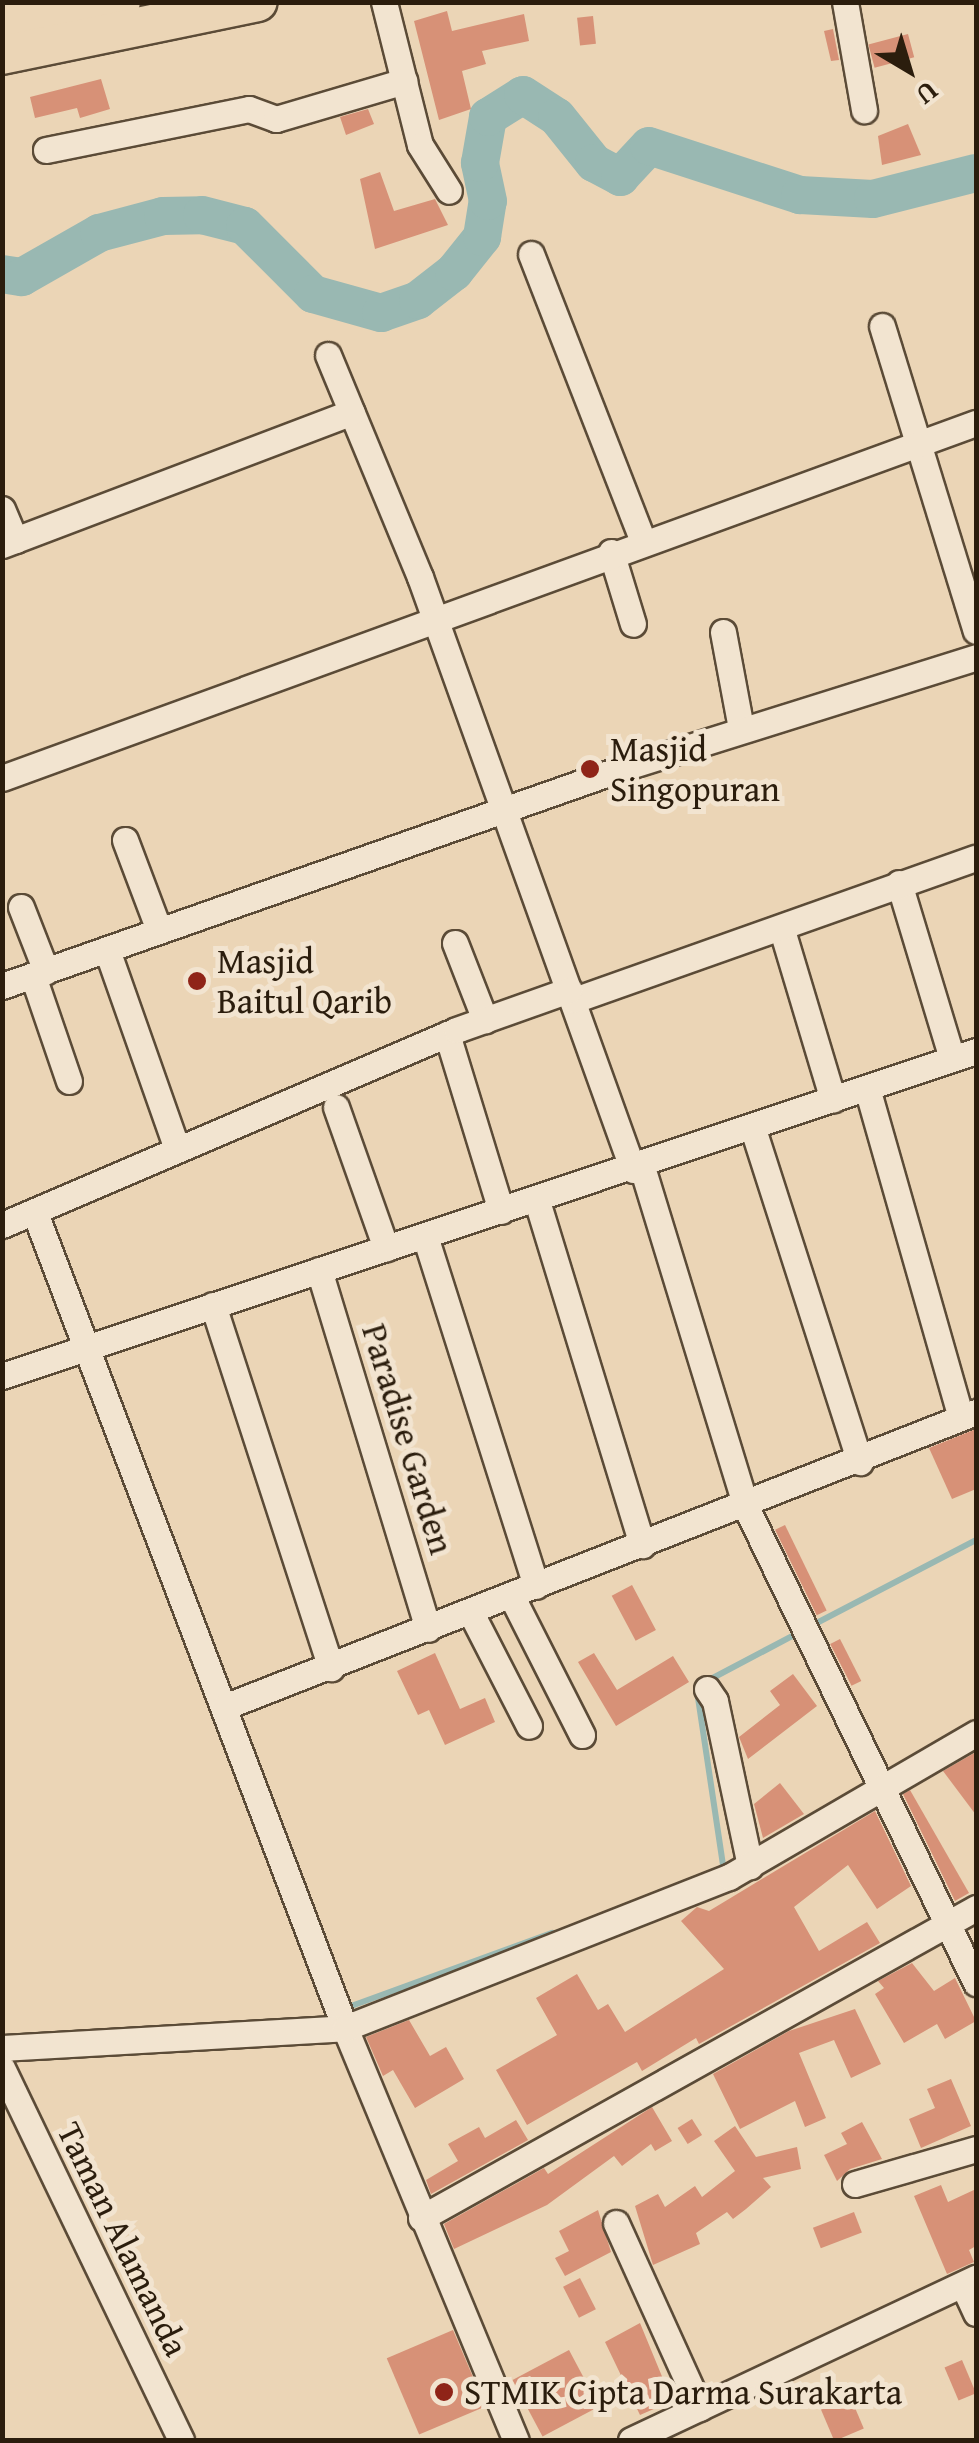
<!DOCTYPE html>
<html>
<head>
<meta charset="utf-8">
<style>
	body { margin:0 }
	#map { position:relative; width:979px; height:2443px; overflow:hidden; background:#ebd5b6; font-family:"Gentium Book Plus",serif }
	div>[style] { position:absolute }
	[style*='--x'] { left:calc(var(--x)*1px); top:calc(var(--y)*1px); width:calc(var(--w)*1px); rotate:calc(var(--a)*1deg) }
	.stream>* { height:6px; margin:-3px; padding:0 3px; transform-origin:3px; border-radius:3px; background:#99b8b2 }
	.river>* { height:38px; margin:-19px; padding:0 19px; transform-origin:19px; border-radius:19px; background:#99b8b2 }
	.building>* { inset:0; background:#d79177; transform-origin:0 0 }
	.roads { filter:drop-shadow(2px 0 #5b4b37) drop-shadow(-2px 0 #5b4b37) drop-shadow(0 2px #5b4b37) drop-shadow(0 -2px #5b4b37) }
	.minor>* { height:25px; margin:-12.5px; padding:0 12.5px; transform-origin:12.5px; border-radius:12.5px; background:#f2e4d0 }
	.highway>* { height:38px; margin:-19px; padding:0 19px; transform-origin:19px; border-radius:19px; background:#ebd5b6 }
	.dots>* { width:28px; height:28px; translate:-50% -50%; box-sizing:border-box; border:5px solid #f2e4d0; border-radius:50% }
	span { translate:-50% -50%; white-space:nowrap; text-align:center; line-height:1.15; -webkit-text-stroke:10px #f2e4d0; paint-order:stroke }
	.poi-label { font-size:35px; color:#2b1d0d }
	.left { translate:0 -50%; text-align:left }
	.street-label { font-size:35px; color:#2b1d0d }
	.frame { position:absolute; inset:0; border:5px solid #2b1d0d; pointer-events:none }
	.north { position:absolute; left:859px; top:20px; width:100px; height:100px; -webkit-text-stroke:8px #f2e4d0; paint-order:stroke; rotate:142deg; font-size:28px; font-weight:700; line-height:40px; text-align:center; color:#2b1d0d }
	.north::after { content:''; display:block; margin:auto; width:35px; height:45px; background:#2b1d0d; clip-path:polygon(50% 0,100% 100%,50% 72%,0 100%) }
</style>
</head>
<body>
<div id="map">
	<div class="stream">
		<div style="--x:809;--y:1627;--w:188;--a:-27.5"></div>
		<div style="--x:707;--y:1681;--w:103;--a:-27.8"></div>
		<div style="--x:697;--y:1691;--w:182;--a:81.5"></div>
		<div style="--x:354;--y:2005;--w:211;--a:-20"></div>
	</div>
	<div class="river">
		<div style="--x:2;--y:274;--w:20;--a:9"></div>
		<div style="--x:22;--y:277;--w:89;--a:-29.7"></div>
		<div style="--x:99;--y:233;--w:66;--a:-14.9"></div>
		<div style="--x:163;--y:216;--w:39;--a:-1"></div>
		<div style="--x:202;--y:215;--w:44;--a:14.3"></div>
		<div style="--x:245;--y:226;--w:96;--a:45"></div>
		<div style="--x:313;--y:294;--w:71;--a:15.6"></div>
		<div style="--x:381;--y:313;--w:39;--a:-19"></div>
		<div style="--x:418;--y:300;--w:46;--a:-37.9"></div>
		<div style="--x:454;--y:272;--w:45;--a:-51.3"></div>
		<div style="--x:482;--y:237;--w:36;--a:-81"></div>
		<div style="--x:488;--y:201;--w:39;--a:-102"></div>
		<div style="--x:480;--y:163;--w:47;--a:-80.1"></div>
		<div style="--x:488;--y:117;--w:41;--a:-32.2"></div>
		<div style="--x:523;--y:95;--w:40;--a:32.9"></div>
		<div style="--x:557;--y:117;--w:59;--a:51.2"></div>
		<div style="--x:594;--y:163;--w:30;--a:28"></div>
		<div style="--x:620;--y:177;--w:42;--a:-46.9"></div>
		<div style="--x:649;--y:146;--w:159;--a:18"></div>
		<div style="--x:800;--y:195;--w:73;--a:3.1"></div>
		<div style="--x:873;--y:199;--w:106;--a:-14.2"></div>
	</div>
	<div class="building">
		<div style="clip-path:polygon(447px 11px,452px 31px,524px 14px,529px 41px,482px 51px,486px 64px,462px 71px,471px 109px,439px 120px,414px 21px)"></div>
		<div style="left:593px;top:16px;width:28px;height:16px;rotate:84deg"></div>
		<div style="clip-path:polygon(833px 29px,839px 60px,831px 61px,824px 31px)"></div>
		<div style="left:908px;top:34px;width:24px;height:41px;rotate:75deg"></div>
		<div style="clip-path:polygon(101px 79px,110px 109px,80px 118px,77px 108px,35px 118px,30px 97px)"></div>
		<div style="clip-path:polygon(368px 109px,374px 124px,346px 135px,340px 117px)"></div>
		<div style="clip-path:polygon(908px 124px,921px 155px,882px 165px,878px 136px)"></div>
		<div style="clip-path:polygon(380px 172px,394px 211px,435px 199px,448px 225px,375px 249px,360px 179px)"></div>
		<div style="clip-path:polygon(976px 1429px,976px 1489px,952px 1499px,929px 1448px)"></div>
		<div style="left:785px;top:1525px;width:95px;height:11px;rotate:64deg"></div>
		<div style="left:632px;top:1585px;width:51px;height:23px;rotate:62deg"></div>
		<div style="left:840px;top:1639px;width:47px;height:11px;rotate:63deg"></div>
		<div style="clip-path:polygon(435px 1653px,460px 1709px,485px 1698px,495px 1722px,445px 1745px,429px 1710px,418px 1715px,397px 1671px)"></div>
		<div style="clip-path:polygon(594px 1653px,617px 1690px,673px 1656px,689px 1682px,616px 1726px,578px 1662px)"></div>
		<div style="clip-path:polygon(793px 1674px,817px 1706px,748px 1759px,739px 1737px,780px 1705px,770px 1691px)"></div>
		<div style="clip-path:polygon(976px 1752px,976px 1815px,943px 1771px)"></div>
		<div style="clip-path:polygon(780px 1783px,804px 1814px,763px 1838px,754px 1804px)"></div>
		<div style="clip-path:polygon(910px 1790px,969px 1893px,955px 1901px,903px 1794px)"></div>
		<div style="clip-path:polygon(875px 1811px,911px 1886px,877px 1909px,848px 1865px,794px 1907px,819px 1951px,867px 1922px,880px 1943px,699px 2044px,696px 2038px,642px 2071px,637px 2062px,527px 2125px,496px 2070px,557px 2035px,536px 1998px,577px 1974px,598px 2010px,608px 2004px,625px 2032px,724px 1969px,681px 1921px,697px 1907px,709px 1911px)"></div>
		<div style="clip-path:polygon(912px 1963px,934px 1991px,955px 1978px,976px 2021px,945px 2039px,937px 2024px,904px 2043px,875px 1994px,884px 1988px,878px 1981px)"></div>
		<div style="clip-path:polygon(855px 2009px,881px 2064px,851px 2078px,834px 2040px,799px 2053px,826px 2118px,805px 2127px,795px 2101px,740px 2129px,713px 2074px,789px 2031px)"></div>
		<div style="clip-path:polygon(409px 2020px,430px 2056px,446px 2047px,464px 2079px,415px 2108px,393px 2070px,383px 2076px,366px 2037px)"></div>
		<div style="clip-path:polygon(951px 2079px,971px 2126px,921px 2148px,909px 2119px,935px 2108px,927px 2089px)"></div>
		<div style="clip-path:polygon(652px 2107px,672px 2141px,655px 2151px,651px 2144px,622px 2166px,614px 2156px,547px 2205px,454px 2249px,444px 2224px,544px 2168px,548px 2174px)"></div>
		<div style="left:692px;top:2119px;width:19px;height:17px;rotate:58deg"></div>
		<div style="clip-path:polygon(516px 2120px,528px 2140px,431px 2194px,426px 2180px,458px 2161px,448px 2144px,479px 2127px,485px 2138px)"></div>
		<div style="clip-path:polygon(862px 2122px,882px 2159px,850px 2169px,837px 2181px,824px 2155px,847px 2144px,841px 2133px)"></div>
		<div style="clip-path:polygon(735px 2126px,756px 2157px,797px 2147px,801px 2169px,763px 2178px,771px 2187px,746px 2209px,733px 2219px,727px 2212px,696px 2233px,700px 2244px,653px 2265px,635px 2206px,658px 2194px,665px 2207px,695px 2186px,702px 2197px,735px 2171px,714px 2141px)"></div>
		<div style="clip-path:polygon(941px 2185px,948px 2202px,976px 2189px,976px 2246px,969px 2250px,974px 2262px,947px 2274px,914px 2196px)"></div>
		<div style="clip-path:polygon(598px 2210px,611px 2252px,565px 2276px,555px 2258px,569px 2251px,559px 2231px)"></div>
		<div style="left:854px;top:2212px;width:22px;height:44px;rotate:69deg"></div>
		<div style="left:580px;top:2278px;width:35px;height:19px;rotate:63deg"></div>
		<div style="clip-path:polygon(640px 2323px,668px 2391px,658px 2395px,663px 2405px,640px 2415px,605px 2342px)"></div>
		<div style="left:453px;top:2330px;width:83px;height:72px;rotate:67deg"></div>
		<div style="left:569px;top:2350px;width:64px;height:64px;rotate:62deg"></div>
		<div style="left:962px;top:2360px;width:36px;height:19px;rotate:67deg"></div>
		<div style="left:847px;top:2389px;width:43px;height:32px;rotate:67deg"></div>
	</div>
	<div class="roads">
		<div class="minor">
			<div style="--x:384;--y:2;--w:147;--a:75.9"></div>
			<div style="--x:420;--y:145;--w:54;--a:57.8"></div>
			<div style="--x:845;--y:2;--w:110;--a:80"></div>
			<div style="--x:46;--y:150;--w:207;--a:-11.4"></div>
			<div style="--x:249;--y:109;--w:29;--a:20"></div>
			<div style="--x:276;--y:119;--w:134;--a:-16.5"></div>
			<div style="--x:531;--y:254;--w:308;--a:68.7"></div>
			<div style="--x:882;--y:326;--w:319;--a:72.9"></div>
			<div style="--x:328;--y:355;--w:240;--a:67.5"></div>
			<div style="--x:420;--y:577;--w:630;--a:70.24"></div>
			<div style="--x:2;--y:509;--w:34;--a:67"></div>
			<div style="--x:2;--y:545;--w:374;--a:-20.8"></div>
			<div style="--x:611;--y:552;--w:75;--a:73"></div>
			<div style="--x:723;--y:632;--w:98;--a:79.4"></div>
			<div style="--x:2;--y:778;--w:1037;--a:-20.03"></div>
			<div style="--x:125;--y:840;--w:96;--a:69.3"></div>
			<div style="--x:899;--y:883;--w:183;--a:73.2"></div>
			<div style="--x:21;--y:907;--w:69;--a:68.7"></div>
			<div style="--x:782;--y:930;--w:177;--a:73.3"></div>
			<div style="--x:455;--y:943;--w:83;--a:68.7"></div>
			<div style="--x:107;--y:950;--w:211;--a:70.6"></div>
			<div style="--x:33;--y:976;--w:111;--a:71.1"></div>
			<div style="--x:2;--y:986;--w:661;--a:-19.34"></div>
			<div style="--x:626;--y:767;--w:367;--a:-17.4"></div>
			<div style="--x:574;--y:1000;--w:426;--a:-19.5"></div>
			<div style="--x:447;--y:1034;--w:185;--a:73"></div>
			<div style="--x:867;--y:1088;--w:342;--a:74.1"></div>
			<div style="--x:336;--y:1107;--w:150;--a:70.5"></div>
			<div style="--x:753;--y:1129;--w:350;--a:72.2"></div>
			<div style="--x:642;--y:1167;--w:356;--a:73"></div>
			<div style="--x:746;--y:1507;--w:529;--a:64.21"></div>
			<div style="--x:537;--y:1201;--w:360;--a:73"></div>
			<div style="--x:35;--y:1213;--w:872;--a:69.17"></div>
			<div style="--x:345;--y:2028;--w:446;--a:67.5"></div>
			<div style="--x:2;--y:1225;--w:494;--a:-23.2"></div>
			<div style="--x:456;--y:1030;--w:120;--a:-19.5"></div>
			<div style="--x:425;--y:1236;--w:367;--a:72.4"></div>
			<div style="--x:319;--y:1270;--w:375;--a:73.1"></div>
			<div style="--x:213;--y:1305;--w:382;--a:72"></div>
			<div style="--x:2;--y:1376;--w:1027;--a:-18.45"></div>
			<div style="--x:511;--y:1595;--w:157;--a:63.1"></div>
			<div style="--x:470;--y:1611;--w:129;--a:62.8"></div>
			<div style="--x:707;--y:1689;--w:14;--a:56"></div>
			<div style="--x:715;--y:1701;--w:169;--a:78"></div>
			<div style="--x:224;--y:1707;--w:808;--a:-21.42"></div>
			<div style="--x:2;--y:2048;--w:344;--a:-3.3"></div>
			<div style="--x:345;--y:2028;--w:413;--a:-21.5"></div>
			<div style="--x:729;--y:1877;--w:286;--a:-30.2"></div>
			<div style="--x:2;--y:2068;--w:413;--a:64.3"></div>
			<div style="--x:855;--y:2184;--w:126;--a:-16.1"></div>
			<div style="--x:421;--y:2218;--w:636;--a:-29.19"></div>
			<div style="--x:616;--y:2223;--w:203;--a:65.6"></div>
			<div style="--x:963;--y:2285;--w:31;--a:65"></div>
			<div style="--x:631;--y:2440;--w:381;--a:-25.2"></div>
		</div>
		<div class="highway">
			<div style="--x:2;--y:25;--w:121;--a:-10.9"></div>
			<div style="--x:2;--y:55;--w:261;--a:-11.7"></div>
		</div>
	</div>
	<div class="dots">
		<div style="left:590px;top:769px;background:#8f2418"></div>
		<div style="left:197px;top:981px;background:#8f2418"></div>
		<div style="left:444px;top:2392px;background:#8f2418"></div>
	</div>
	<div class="poi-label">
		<span class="left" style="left:610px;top:769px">Masjid<br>Singopuran</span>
		<span class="left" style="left:217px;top:981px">Masjid<br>Baitul Qarib</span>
		<span class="left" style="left:464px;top:2392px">STMIK Cipta Darma Surakarta</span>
	</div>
	<div class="street-label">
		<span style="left:408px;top:1439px;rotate:73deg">Paradise Garden</span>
		<span style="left:123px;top:2239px;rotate:64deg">Taman Alamanda</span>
	</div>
	<div class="frame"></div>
	<div class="north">U</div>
</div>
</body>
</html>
